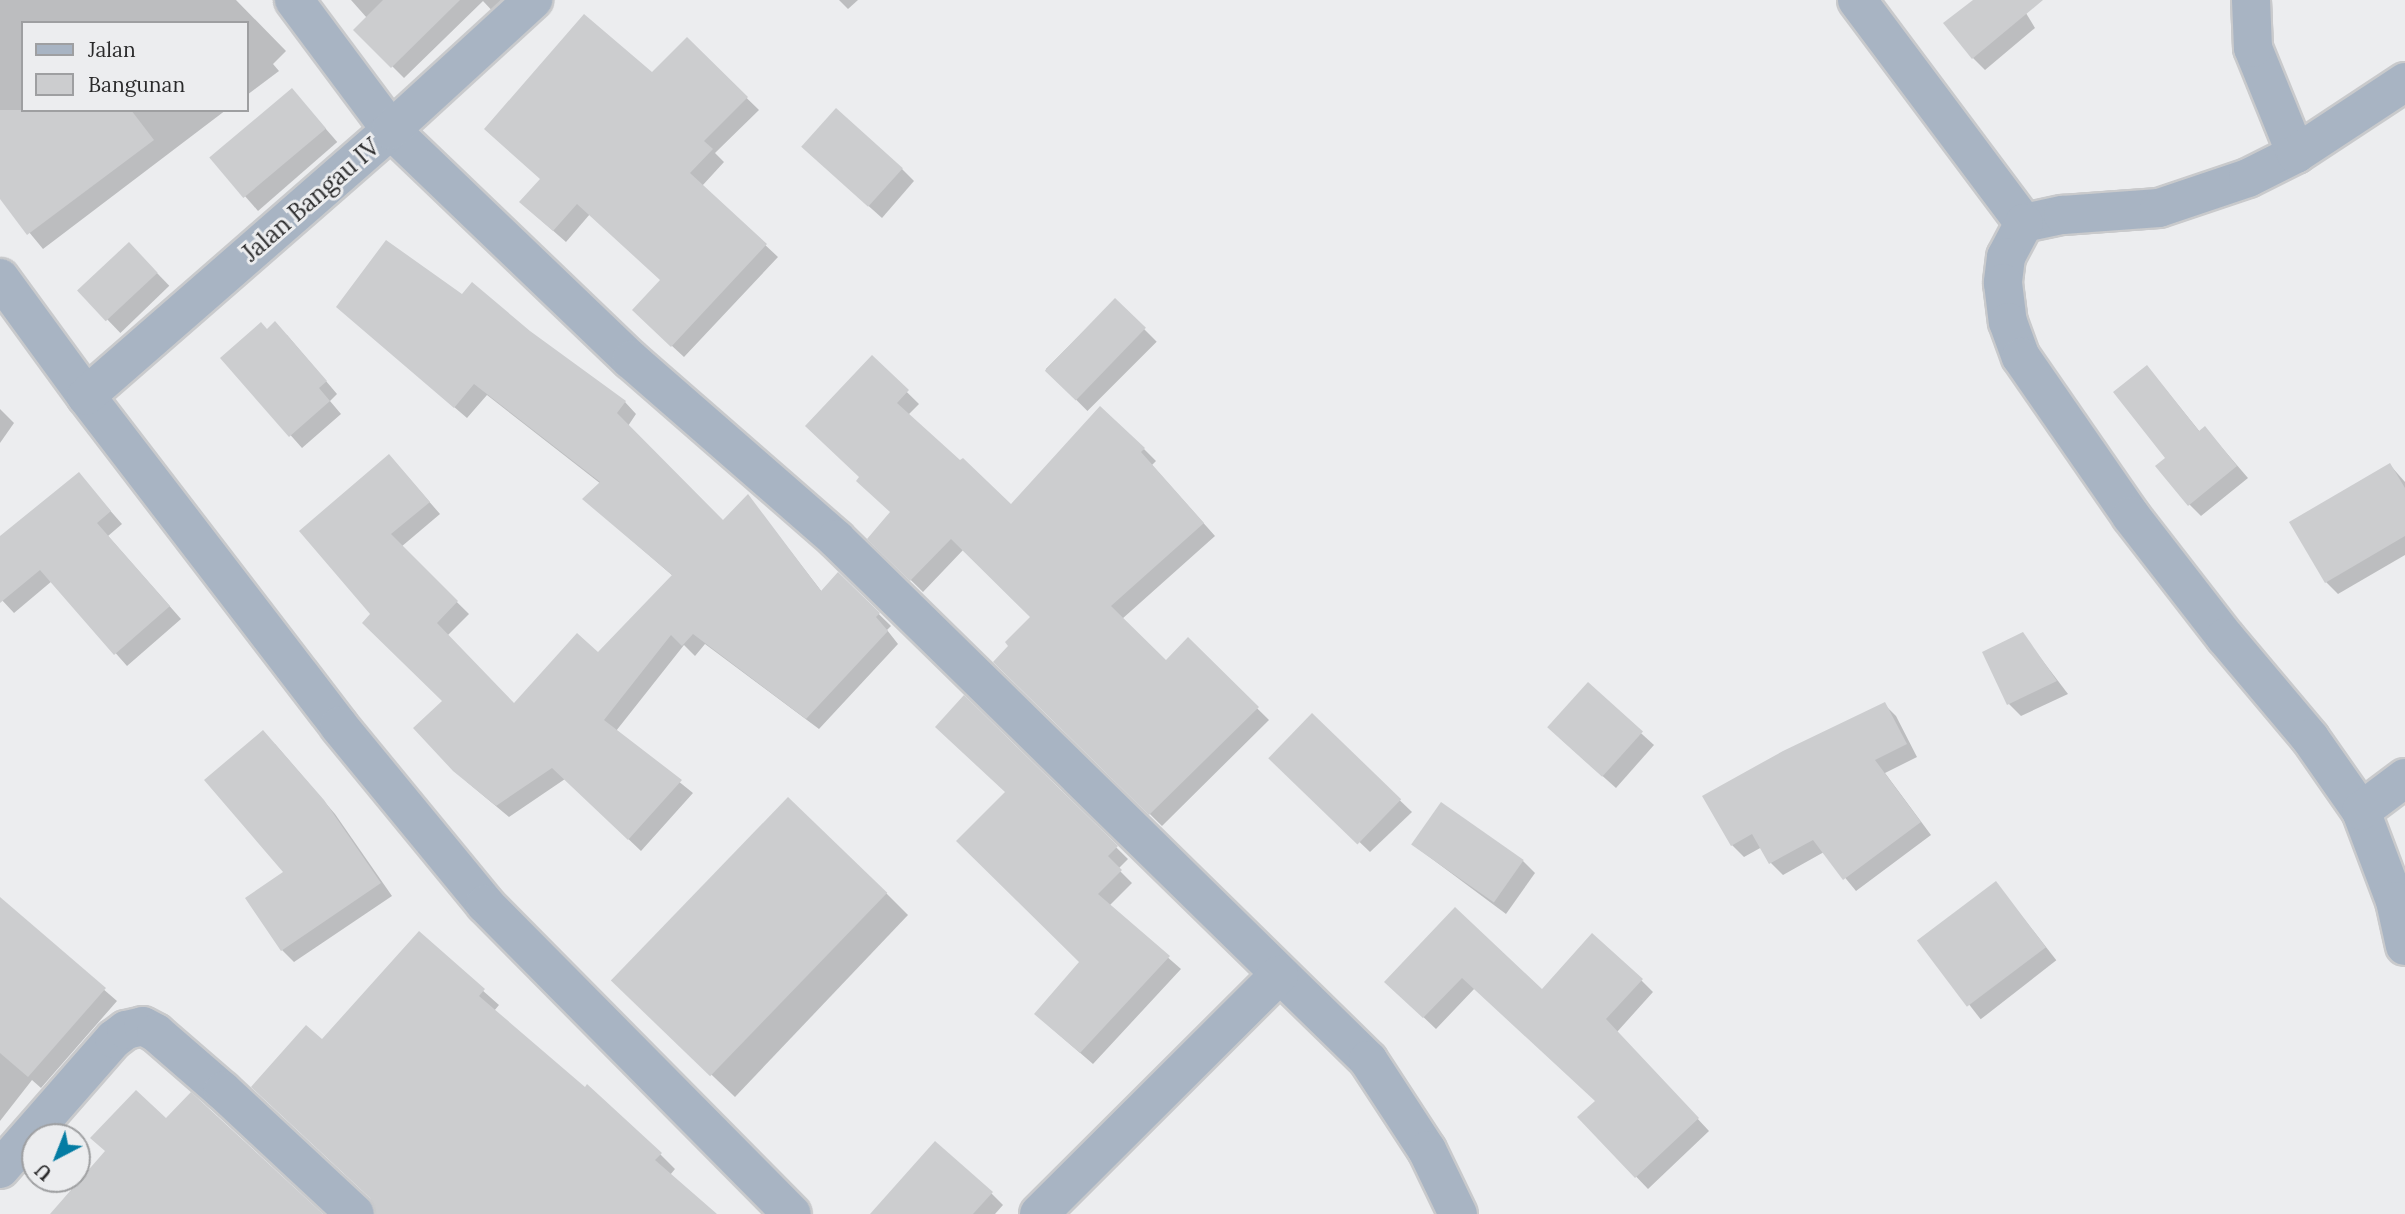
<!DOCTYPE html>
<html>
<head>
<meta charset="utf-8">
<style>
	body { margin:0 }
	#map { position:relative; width:2405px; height:1214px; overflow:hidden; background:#ecedef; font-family:Lora,serif }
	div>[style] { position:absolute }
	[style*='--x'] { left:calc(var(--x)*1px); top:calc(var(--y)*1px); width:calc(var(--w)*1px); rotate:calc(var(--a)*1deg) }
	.shadow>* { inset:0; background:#0003; transform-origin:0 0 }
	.building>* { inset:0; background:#cccdcf; transform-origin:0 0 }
	.roads { filter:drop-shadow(2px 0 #c9cacc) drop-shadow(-2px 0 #c9cacc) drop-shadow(0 2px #c9cacc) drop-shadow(0 -2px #c9cacc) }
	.street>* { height:38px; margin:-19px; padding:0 19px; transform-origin:19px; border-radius:19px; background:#a8b4c3 }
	span { translate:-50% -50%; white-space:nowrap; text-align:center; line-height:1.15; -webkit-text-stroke:6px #ecedef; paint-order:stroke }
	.street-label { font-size:24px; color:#2a2a2b }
	.legend { position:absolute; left:21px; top:21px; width:228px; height:91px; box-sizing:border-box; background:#ecedef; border:2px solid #9e9fa1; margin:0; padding:9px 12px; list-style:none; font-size:21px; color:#2a2a2b }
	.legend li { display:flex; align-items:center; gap:14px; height:35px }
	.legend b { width:35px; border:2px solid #9e9fa1 }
	.north { position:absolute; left:21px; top:1123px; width:70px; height:70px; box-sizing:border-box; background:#ecedef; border:2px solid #9e9fa1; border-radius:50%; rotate:222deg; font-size:19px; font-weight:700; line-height:28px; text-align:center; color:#2a2a2b }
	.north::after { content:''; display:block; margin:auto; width:24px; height:32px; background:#047ca3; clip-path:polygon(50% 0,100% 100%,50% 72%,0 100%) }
</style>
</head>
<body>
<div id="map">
	<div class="shadow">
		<div style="clip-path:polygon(0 0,236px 0,286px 51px,273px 64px,279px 71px,247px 95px,247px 23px,23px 23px,23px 110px,226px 110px,43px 249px,0 197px)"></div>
		<div style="clip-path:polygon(351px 0,514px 0,497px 16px,483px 1px,404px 78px,356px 30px,367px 18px)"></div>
		<div style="clip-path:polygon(839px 0,858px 0,848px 9px)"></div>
		<div style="clip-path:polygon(1976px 0,2018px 0,2035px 28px,1985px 70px,1973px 58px)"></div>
		<div style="clip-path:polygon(687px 40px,759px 110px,715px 153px,724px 162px,702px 186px,778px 257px,684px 357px,646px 322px,662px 281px,590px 214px,566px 242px,534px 214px,652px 74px)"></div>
		<div style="left:292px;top:90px;width:69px;height:105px;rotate:49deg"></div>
		<div style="clip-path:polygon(816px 159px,902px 169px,914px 181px,882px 218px)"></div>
		<div style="left:129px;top:244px;width:58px;height:68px;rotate:46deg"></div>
		<div style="clip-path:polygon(462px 297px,529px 333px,625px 402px,636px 414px,628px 426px,723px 523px,748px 496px,822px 592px,838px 574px,891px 626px,887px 630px,898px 644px,819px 729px,705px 644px,695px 656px,684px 645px,616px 731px,693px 793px,641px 851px,565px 779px,509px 817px,467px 782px,444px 701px,373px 615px,400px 468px,440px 514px,401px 547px,469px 614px,447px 636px,514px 705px,598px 655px,673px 576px,584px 499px,601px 484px,487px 395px,467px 418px,350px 318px)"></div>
		<div style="left:1115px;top:300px;width:59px;height:98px;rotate:45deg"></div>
		<div style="clip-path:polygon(268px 331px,287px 335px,337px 394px,330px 401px,341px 414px,302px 448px,222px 358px)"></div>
		<div style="clip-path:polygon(872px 358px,919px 404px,908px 415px,1011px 507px,1144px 449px,1156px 461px,1152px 465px,1215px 536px,1122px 619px,1166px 662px,1188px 640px,1269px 720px,1162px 826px,996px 662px,1032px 617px,964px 549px,923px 592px,869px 539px,892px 513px,861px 477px)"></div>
		<div style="clip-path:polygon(2158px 380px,2200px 432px,2205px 428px,2248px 478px,2201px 516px,2189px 504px,2168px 458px)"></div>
		<div style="clip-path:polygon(0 409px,14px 423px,0 443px)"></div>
		<div style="clip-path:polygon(2390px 465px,2405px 482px,2405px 555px,2338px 594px,2326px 582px)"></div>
		<div style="clip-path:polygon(78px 474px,122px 524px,108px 536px,181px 619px,127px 666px,52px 581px,14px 613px,0 598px,0 539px)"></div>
		<div style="clip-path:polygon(2023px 635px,2068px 694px,2021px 716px,2009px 704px)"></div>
		<div style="clip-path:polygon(1588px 685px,1654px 745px,1616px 788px,1562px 740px)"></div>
		<div style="clip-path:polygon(964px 697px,1128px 859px,1118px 869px,1132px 883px,1109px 906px,1181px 969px,1093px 1064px,1049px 1026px,1081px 962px)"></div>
		<div style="clip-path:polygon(1884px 704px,1896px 716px,1917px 757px,1885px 773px,1931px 835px,1856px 891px,1824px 852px,1783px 875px,1771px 863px,1762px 847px,1744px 857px,1732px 845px)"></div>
		<div style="clip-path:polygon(1312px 716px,1412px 812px,1370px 852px,1288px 774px)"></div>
		<div style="clip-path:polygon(275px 744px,335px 814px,392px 896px,294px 962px,282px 950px,285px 873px)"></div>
		<div style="clip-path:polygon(1412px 844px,1523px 861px,1535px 873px,1506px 914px)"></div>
		<div style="left:1996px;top:883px;width:98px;height:96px;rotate:52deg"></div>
		<div style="clip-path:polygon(886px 893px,908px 915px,735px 1097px,636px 1003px)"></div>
		<div style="clip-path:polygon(4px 903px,117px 1001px,41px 1088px,32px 1080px,0 1121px,0 908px)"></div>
		<div style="clip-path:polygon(1455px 910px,1542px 991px,1641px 980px,1653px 992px,1617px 1032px,1709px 1131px,1648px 1189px,1580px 1118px,1597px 1101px,1475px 988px,1436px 1029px,1399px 994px)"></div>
		<div style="clip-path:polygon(419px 934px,499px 1005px,494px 1011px,660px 1154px,675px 1169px,670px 1175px,715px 1214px,415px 1214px,322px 1042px)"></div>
		<div style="clip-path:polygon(991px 1193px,1003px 1205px,995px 1214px,877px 1214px)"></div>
	</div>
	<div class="building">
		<div style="clip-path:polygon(383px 0,460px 0,391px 68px,353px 30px)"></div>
		<div style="clip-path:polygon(1973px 0,2043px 0,1972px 59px,1943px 23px)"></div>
		<div style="clip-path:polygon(584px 14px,652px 72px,687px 37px,748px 97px,704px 141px,713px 149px,690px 173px,767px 244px,671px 347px,632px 310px,660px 280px,577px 204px,553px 231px,519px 202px,540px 179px,484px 129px)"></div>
		<div style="left:292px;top:88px;width:53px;height:108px;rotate:50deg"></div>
		<div style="left:836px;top:108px;width:90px;height:52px;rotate:42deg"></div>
		<div style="clip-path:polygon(0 110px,131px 110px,154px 140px,27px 235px,0 199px)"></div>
		<div style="clip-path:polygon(386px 240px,462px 294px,472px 282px,530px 331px,626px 401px,617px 413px,723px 520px,748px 494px,821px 591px,838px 572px,880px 613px,876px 617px,888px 631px,806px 719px,693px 634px,682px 646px,671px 635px,604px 720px,682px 780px,628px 840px,552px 768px,496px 806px,453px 771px,413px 728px,442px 701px,362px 623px,370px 614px,299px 531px,389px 454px,430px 502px,391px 534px,458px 601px,437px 623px,514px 703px,577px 633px,598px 652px,672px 575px,582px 499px,600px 482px,474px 384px,454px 408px,336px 307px)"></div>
		<div style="left:129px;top:242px;width:42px;height:71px;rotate:47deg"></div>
		<div style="left:1115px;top:298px;width:43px;height:101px;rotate:44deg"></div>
		<div style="clip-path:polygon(275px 321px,327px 381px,319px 388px,330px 401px,289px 437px,220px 358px,261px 322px,267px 329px)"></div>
		<div style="clip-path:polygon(872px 355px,909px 390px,897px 403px,960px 460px,963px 458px,1011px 504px,1100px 406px,1145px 448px,1141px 452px,1204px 523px,1111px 606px,1166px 660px,1188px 637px,1259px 707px,1149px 815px,993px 662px,1008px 646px,1005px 642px,1030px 617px,951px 539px,910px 581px,867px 539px,890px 512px,856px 481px,859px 477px,805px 426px)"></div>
		<div style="clip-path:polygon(2147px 365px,2199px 431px,2205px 426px,2237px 466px,2188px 506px,2155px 466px,2165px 458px,2113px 392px)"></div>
		<div style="clip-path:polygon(2390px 463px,2405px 488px,2405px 536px,2325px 583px,2289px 522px)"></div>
		<div style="clip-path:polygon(79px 472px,111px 511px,97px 523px,170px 606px,114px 655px,40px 570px,0 603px,0 536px)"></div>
		<div style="clip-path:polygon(2023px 632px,2057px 681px,2007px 705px,1982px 652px)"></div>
		<div style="left:1588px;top:682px;width:74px;height:61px;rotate:42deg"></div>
		<div style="clip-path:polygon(964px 695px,1118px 846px,1108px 856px,1122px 870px,1098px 894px,1170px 956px,1080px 1053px,1034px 1014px,1079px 962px,956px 841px,1005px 792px,935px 727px)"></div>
		<div style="clip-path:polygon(1885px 702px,1907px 744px,1875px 760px,1921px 822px,1843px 880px,1813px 840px,1769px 864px,1752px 834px,1731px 846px,1702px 796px,1783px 751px)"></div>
		<div style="left:1312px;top:713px;width:124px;height:63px;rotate:44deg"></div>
		<div style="clip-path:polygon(263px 730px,324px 800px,381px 883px,281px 951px,245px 898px,283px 872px,204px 780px)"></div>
		<div style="left:788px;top:797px;width:138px;height:255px;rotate:44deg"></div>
		<div style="left:1441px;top:802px;width:101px;height:52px;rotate:35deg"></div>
		<div style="left:1996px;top:881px;width:83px;height:99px;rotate:53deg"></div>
		<div style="clip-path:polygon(0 897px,106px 988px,28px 1077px,0 1053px)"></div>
		<div style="clip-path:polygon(1455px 907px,1542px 989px,1592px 933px,1643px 979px,1606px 1019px,1699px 1118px,1635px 1178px,1577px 1117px,1595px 1101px,1462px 978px,1423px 1018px,1384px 982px)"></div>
		<div style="clip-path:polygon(419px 931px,485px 989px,479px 996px,585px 1087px,587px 1084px,662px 1153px,655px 1160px,717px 1214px,376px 1214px,370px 1198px,251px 1087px,306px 1025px,322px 1039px)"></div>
		<div style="clip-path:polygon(136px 1090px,166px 1118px,191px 1092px,323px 1214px,50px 1214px,105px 1151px,90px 1138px)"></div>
		<div style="clip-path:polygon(935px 1141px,993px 1192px,973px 1214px,870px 1214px)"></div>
	</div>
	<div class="roads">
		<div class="street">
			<div style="--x:294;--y:0;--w:162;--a:53.3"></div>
			<div style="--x:391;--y:130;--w:332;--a:43.8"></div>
			<div style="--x:631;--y:360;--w:272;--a:41.1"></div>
			<div style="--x:836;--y:539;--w:745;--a:44.4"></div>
			<div style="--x:1368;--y:1060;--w:108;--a:56.8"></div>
			<div style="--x:1427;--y:1150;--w:71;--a:64.2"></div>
			<div style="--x:1857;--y:0;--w:279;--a:53.2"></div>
			<div style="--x:2024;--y:223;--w:40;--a:-12"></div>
			<div style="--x:2063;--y:215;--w:96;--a:-4.2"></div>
			<div style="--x:2159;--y:208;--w:94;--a:-18.6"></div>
			<div style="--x:2248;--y:178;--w:54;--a:-26.6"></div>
			<div style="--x:2296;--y:154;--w:114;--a:-112.1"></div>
			<div style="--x:2253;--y:48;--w:48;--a:-92.4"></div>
			<div style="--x:2296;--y:154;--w:131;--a:-33.4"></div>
			<div style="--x:2024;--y:223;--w:38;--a:118"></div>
			<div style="--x:2006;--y:257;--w:26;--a:97"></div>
			<div style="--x:2003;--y:283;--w:39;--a:83"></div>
			<div style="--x:2008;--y:322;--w:37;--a:70"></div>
			<div style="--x:2021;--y:357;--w:193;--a:55.3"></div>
			<div style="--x:2131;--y:516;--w:153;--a:52.2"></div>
			<div style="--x:2225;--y:637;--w:132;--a:49.9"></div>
			<div style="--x:2310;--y:738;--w:89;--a:55.1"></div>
			<div style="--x:2361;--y:811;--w:96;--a:69.3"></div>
			<div style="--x:2395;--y:901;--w:46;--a:77.5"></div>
			<div style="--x:0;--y:278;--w:146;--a:53.9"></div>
			<div style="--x:86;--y:396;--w:416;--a:52.5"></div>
			<div style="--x:339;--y:726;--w:230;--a:50.6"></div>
			<div style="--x:485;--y:904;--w:436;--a:45.3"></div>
			<div style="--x:86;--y:396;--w:405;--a:-41.1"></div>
			<div style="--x:391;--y:130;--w:193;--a:-42.5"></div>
			<div style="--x:2361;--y:811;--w:55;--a:-36.9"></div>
			<div style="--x:0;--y:1169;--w:173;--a:-48.8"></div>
			<div style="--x:114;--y:1039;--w:15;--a:-37"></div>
			<div style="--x:126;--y:1030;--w:17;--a:-13"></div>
			<div style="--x:143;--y:1026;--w:15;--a:28"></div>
			<div style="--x:156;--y:1033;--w:89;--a:40.9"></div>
			<div style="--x:223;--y:1091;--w:180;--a:43"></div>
			<div style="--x:1039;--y:1214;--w:339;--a:-44.9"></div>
		</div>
	</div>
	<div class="street-label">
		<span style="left:311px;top:200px;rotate:-41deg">Jalan Bangau IV</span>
	</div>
	<ul class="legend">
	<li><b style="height:9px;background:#a8b4c3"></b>Jalan</li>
	<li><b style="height:19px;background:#cccdcf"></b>Bangunan</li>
	</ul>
	<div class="north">U</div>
</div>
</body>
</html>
